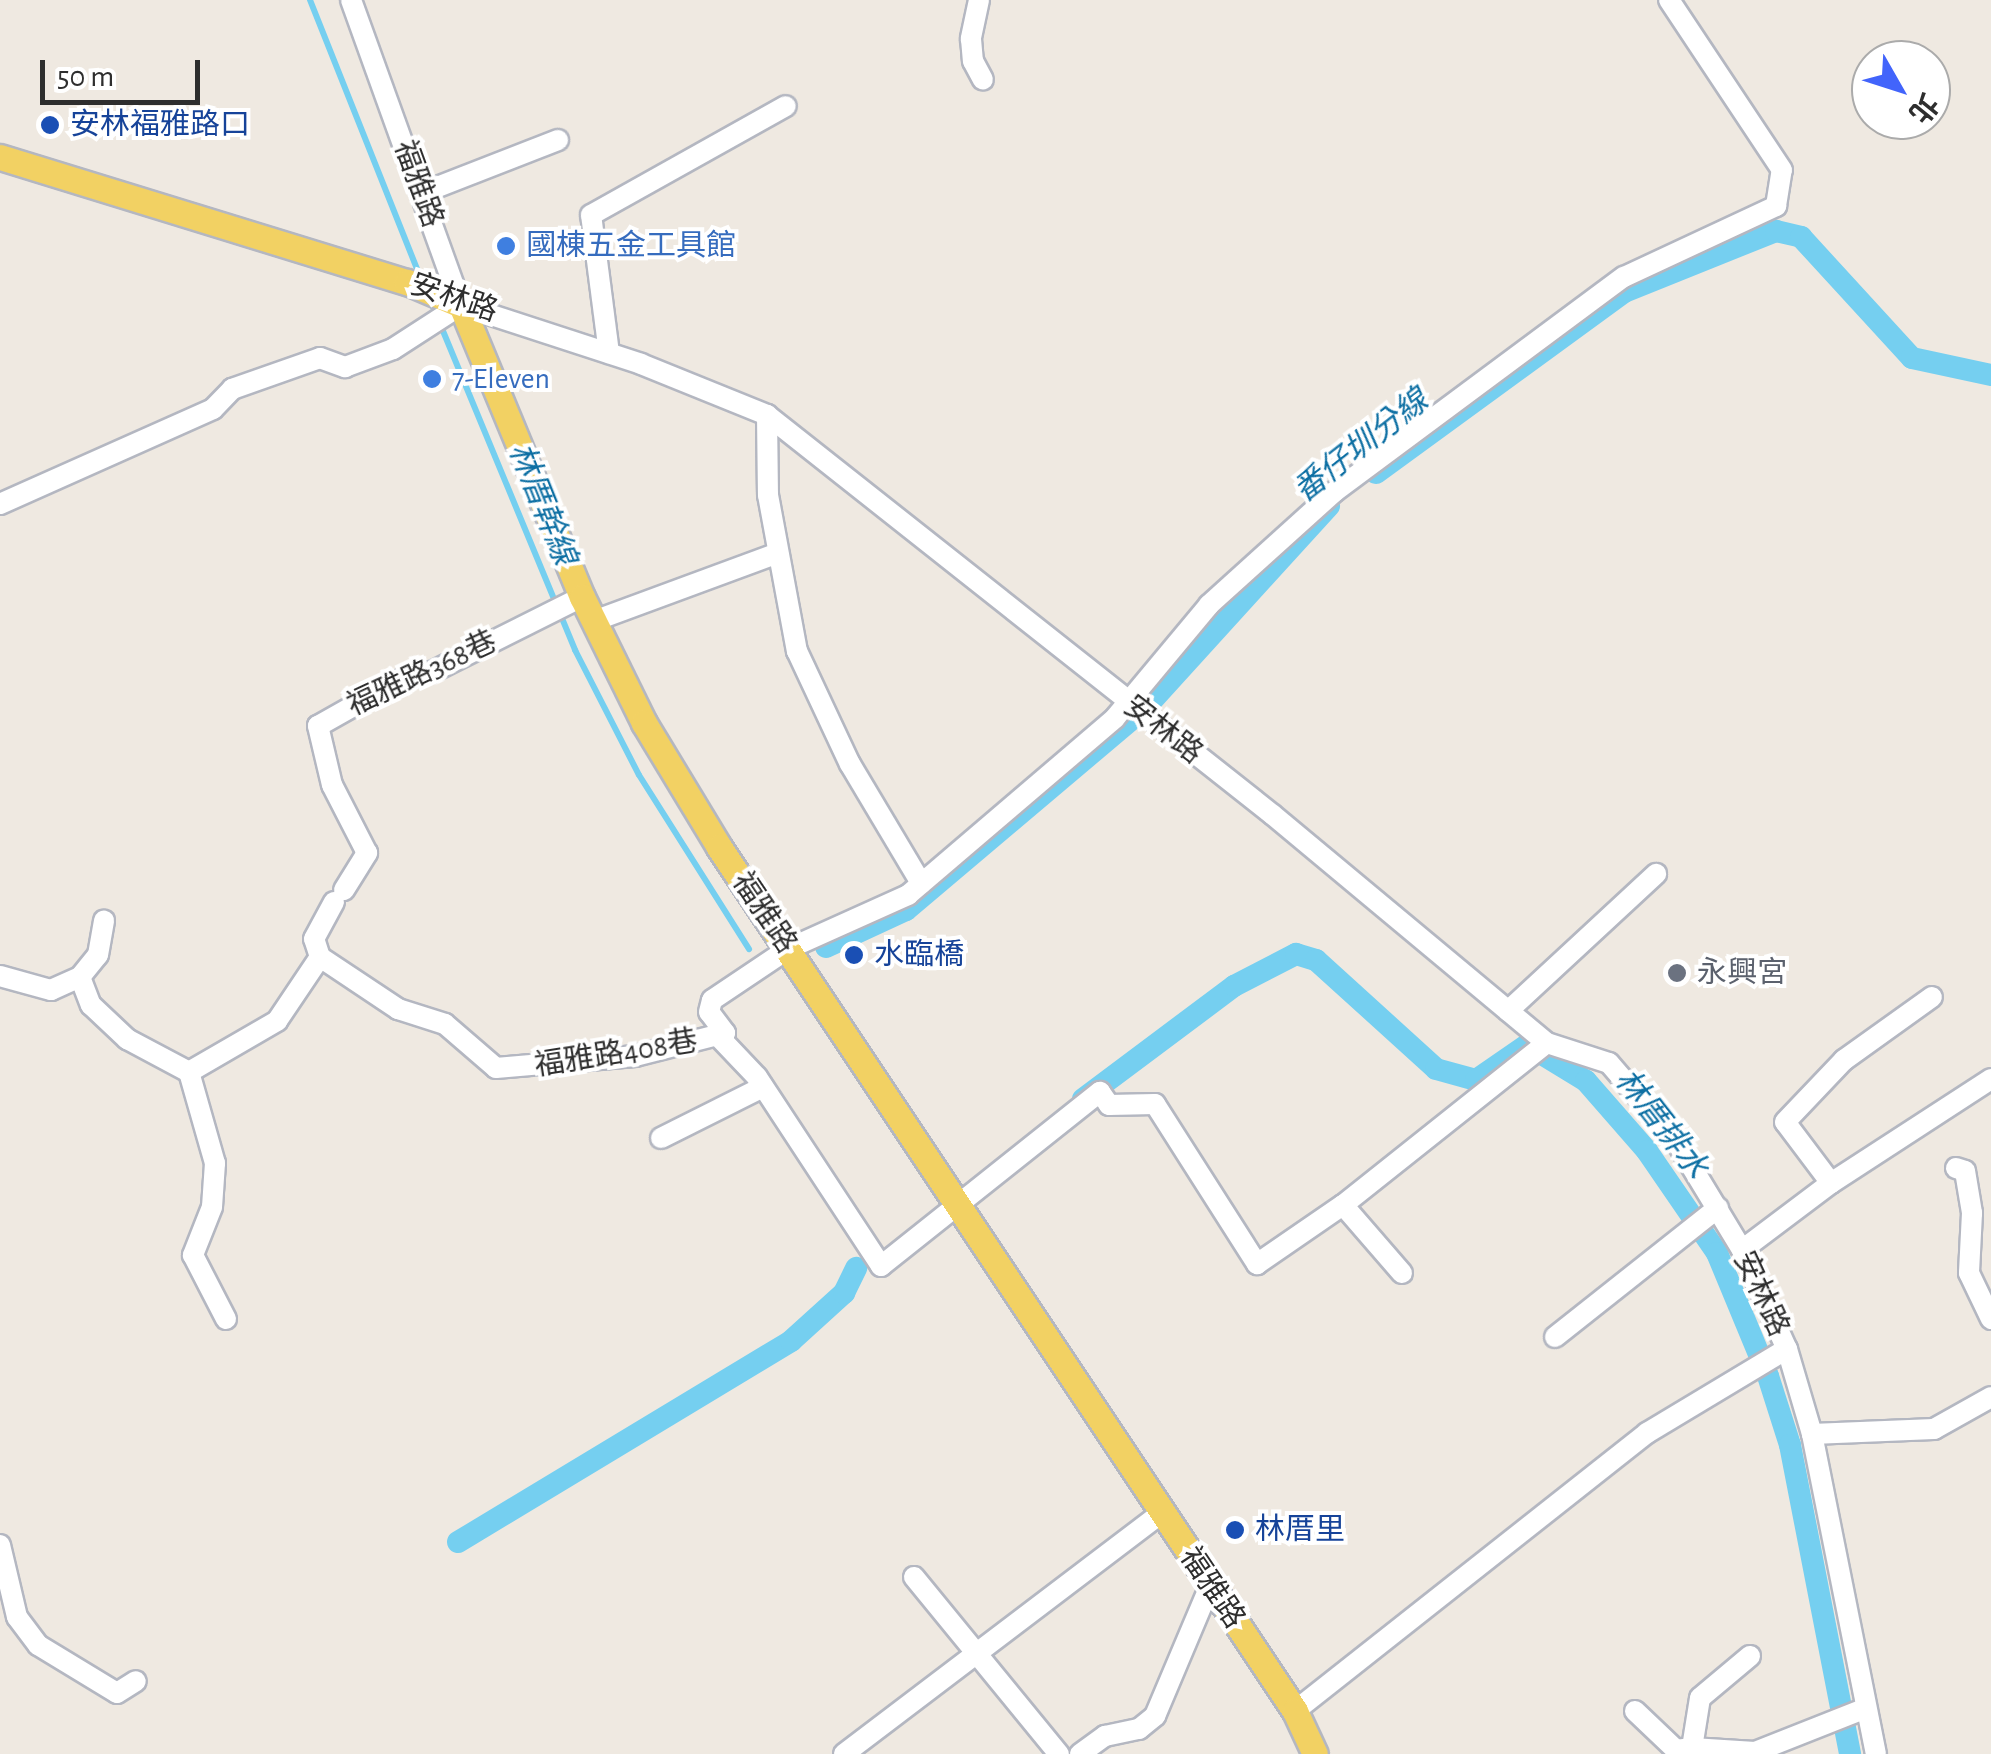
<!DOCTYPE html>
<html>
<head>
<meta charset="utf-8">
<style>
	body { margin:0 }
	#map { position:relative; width:1991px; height:1754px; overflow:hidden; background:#efe9e1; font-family:"Alegreya Sans","Noto Sans TC",sans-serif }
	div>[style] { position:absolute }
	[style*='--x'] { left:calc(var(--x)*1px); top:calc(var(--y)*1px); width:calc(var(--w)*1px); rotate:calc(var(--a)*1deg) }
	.stream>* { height:6px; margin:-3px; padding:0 3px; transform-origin:3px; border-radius:3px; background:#75cff0 }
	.canal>* { height:22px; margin:-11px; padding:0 11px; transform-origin:11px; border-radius:11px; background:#75cff0 }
	.roads { filter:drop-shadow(2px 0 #b4b7c1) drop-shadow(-2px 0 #b4b7c1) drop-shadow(0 2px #b4b7c1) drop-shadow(0 -2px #b4b7c1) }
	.minor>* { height:20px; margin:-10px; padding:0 10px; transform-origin:10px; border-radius:10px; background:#fff }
	.major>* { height:25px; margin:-12.5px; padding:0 12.5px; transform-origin:12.5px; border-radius:12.5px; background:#f2d163 }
	.dots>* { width:28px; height:28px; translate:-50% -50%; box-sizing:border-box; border:5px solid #fff; border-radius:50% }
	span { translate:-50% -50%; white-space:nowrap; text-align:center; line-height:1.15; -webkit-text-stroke:8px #fff; paint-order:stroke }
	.transit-label { font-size:30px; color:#164399 }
	.left { translate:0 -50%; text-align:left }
	.street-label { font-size:30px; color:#2e2e2e }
	.shop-label { font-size:30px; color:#366cbe }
	.worship-label { font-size:30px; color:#5b616d }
	.water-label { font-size:32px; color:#0d6fa3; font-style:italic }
	.north { position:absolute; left:1851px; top:40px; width:100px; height:100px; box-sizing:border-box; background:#fff; border:2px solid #ababab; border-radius:50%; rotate:129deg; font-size:28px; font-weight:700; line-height:40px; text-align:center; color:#2e2e2e }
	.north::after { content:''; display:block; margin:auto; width:35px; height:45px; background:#4264fb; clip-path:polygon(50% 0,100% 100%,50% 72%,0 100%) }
	.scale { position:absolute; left:40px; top:60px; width:160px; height:45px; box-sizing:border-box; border:5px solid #2e2e2e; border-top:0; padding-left:12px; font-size:30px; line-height:35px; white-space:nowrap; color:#2e2e2e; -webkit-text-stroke:8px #fff; paint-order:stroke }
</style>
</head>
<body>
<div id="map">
	<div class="stream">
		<div style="--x:310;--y:0;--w:302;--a:68.3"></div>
		<div style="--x:431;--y:302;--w:377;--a:67.5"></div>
		<div style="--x:575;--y:650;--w:140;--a:62.9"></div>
		<div style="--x:639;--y:775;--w:206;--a:57.7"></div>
	</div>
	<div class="canal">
		<div style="--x:1376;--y:473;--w:307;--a:-36.1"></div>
		<div style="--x:1624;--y:292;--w:164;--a:-21.9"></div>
		<div style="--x:1776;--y:231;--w:26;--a:13"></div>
		<div style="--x:1801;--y:237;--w:164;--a:47.5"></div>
		<div style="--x:1912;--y:358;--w:81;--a:12.1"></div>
		<div style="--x:826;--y:947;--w:88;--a:-24.8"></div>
		<div style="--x:906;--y:910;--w:314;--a:-40.2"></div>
		<div style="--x:1146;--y:707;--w:272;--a:-47.7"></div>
		<div style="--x:1083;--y:1099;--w:189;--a:-36.8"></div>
		<div style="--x:1234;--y:986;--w:70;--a:-27.3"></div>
		<div style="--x:1296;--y:954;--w:21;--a:17"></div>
		<div style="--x:1316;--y:960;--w:162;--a:42.2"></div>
		<div style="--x:1436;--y:1069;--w:41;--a:15.4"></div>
		<div style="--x:1476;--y:1080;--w:62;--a:-34.5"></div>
		<div style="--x:1527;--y:1045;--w:69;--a:31.4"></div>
		<div style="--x:1586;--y:1081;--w:93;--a:48.9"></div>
		<div style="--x:1647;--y:1151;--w:124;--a:55.5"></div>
		<div style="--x:1717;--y:1253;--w:133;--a:67.5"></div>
		<div style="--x:1768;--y:1376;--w:72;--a:72.3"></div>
		<div style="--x:1790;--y:1445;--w:315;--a:79"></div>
		<div style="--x:458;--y:1542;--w:389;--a:-31.1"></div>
		<div style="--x:791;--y:1341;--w:72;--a:-42.2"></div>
		<div style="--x:844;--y:1293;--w:28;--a:-64"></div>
	</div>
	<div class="roads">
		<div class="minor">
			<div style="--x:351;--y:0;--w:324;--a:70.2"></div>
			<div style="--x:979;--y:0;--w:40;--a:102"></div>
			<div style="--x:971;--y:39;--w:22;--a:85"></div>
			<div style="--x:973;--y:61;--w:21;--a:62"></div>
			<div style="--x:422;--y:193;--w:146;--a:-21.3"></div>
			<div style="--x:461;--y:305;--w:189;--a:18.1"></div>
			<div style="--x:641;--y:364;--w:136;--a:22"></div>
			<div style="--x:767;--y:415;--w:645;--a:38.33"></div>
			<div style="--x:1273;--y:815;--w:356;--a:39.8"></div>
			<div style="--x:1547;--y:1043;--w:65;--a:17.9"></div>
			<div style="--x:1609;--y:1063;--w:103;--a:49.3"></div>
			<div style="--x:1676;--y:1141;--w:127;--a:58.8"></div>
			<div style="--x:1742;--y:1250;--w:109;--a:65.6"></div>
			<div style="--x:1787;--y:1349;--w:89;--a:73.6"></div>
			<div style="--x:1812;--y:1434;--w:326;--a:78.7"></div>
			<div style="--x:609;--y:353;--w:139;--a:-97.4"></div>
			<div style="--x:591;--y:215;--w:223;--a:-29.2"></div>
			<div style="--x:767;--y:415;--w:80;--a:89.3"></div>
			<div style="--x:768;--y:495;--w:159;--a:79.5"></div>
			<div style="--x:797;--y:651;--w:125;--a:64.9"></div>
			<div style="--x:850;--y:764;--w:139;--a:59.2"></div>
			<div style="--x:0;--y:504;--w:233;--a:-24"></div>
			<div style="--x:213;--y:409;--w:28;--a:-46"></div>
			<div style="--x:232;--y:389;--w:93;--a:-19.4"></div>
			<div style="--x:320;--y:358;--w:27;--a:20"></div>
			<div style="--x:345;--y:367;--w:51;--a:-20.6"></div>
			<div style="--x:393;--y:349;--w:81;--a:-32.9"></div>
			<div style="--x:594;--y:621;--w:196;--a:-20.3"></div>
			<div style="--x:344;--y:890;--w:44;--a:-58.1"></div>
			<div style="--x:367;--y:853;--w:76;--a:-117.2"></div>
			<div style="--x:332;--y:785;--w:61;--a:-103.3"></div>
			<div style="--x:318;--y:726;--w:92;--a:-29.4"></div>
			<div style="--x:398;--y:681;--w:35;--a:-15"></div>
			<div style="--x:432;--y:672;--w:168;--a:-26.6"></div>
			<div style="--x:320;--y:957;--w:19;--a:-108"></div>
			<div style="--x:314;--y:939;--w:42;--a:-61.6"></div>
			<div style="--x:0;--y:976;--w:53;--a:15.4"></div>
			<div style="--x:51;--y:990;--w:32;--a:-24"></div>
			<div style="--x:80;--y:977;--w:28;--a:-51"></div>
			<div style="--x:98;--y:955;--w:35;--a:-80"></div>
			<div style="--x:80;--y:977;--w:30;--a:69"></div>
			<div style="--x:91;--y:1005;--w:50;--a:43.4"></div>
			<div style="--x:127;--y:1039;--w:70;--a:28"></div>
			<div style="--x:189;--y:1072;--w:102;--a:-30.1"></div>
			<div style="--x:277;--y:1021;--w:77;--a:-56.1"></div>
			<div style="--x:320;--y:957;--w:94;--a:33.7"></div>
			<div style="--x:398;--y:1009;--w:49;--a:17.7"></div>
			<div style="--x:445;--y:1024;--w:67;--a:40.8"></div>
			<div style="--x:496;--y:1068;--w:140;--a:-4.9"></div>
			<div style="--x:635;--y:1056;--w:93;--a:-14.3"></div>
			<div style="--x:725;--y:1033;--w:26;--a:-127"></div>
			<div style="--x:709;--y:1012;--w:12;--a:-76"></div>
			<div style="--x:712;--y:1000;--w:92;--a:-33.9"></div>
			<div style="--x:788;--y:949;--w:132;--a:-24.2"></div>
			<div style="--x:908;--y:895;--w:272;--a:-40.5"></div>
			<div style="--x:1115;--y:718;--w:147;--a:-50.2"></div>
			<div style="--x:1209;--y:605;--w:169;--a:-42.1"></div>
			<div style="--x:1334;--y:492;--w:361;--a:-36.6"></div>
			<div style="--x:1624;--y:277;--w:168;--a:-25"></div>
			<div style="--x:1776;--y:206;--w:36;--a:-81"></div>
			<div style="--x:1782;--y:170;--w:204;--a:-123.6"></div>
			<div style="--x:1508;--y:1011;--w:202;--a:-42.8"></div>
			<div style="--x:719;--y:1037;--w:55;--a:46.5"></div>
			<div style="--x:757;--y:1077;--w:226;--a:56.7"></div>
			<div style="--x:881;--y:1266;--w:280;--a:-38.5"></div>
			<div style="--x:1100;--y:1092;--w:16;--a:55"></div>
			<div style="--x:1109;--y:1105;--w:46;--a:-1.2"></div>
			<div style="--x:1155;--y:1104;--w:190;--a:57.5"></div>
			<div style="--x:1257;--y:1264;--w:104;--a:-34.5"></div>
			<div style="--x:1343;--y:1205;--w:260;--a:-38.5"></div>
			<div style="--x:189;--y:1072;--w:95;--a:74.1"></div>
			<div style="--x:215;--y:1163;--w:44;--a:93.9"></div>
			<div style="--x:212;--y:1207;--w:52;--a:111.6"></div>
			<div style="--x:193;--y:1255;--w:72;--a:62.7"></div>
			<div style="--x:661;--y:1138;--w:114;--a:-26.6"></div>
			<div style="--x:1956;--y:1168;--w:9;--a:18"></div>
			<div style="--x:1965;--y:1171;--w:43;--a:80.5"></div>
			<div style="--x:1972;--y:1213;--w:60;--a:92.9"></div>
			<div style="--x:1969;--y:1273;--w:51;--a:64.4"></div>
			<div style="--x:1831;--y:1183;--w:76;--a:-127"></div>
			<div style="--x:1785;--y:1122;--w:86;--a:-46.4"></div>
			<div style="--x:1844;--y:1060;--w:108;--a:-35.6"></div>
			<div style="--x:1343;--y:1205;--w:90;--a:49.1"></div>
			<div style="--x:1742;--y:1250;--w:111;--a:-37"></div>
			<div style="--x:1831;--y:1183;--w:191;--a:-33"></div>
			<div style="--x:1555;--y:1337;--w:208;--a:-38.4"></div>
			<div style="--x:1812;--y:1434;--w:122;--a:-2.3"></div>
			<div style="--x:1934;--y:1429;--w:65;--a:-29.3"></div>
			<div style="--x:0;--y:1545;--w:74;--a:76.7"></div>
			<div style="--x:17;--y:1617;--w:35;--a:53"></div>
			<div style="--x:38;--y:1645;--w:92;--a:31.3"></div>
			<div style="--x:117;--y:1693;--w:22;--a:-32"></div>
			<div style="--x:914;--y:1577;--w:229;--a:50.7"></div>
			<div style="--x:1750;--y:1656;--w:65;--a:140"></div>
			<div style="--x:1700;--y:1698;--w:51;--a:99.1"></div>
			<div style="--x:1692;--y:1748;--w:63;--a:3.6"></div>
			<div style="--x:1755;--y:1752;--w:119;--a:-21.6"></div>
			<div style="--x:1295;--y:1711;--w:449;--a:-38.3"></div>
			<div style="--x:1647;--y:1433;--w:163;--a:-31"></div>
			<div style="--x:1635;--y:1711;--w:57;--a:43.6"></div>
			<div style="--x:1676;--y:1750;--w:16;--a:-7"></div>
			<div style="--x:844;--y:1754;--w:399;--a:-37.2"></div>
			<div style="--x:1080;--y:1754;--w:31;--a:-36"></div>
			<div style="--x:1105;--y:1736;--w:35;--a:-12"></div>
			<div style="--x:1139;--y:1729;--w:21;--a:-39"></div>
			<div style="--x:1155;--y:1716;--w:141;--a:-67.1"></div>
		</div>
		<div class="major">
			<div style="--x:0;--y:157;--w:426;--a:17.1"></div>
			<div style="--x:407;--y:282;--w:59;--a:23.1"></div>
			<div style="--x:461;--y:305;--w:316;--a:67.5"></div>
			<div style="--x:582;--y:597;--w:140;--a:63.8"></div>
			<div style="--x:644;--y:723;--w:145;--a:58.8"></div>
			<div style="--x:719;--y:847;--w:1038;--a:56.31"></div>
			<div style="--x:1295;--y:1711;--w:47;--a:65.1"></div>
		</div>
	</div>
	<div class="dots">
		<div style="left:50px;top:125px;background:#1a4fb4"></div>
		<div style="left:506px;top:246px;background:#3f7fe0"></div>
		<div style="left:432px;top:379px;background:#3f7fe0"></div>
		<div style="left:854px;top:955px;background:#1a4fb4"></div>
		<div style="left:1677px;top:973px;background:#6b7280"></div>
		<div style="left:1235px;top:1530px;background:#1a4fb4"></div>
	</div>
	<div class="transit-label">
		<span class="left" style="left:70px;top:125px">安林福雅路口</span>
		<span class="left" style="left:874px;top:955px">水臨橋</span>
		<span class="left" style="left:1255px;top:1530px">林厝里</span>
	</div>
	<div class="street-label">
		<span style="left:418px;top:184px;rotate:70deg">福雅路</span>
		<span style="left:454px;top:298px;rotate:19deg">安林路</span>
		<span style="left:422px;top:674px;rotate:-25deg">福雅路368巷</span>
		<span style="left:1163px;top:730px;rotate:38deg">安林路</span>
		<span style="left:764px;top:913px;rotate:56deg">福雅路</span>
		<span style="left:616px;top:1054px;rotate:-9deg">福雅路408巷</span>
		<span style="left:1761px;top:1294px;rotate:65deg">安林路</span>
		<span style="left:1212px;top:1588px;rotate:56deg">福雅路</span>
	</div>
	<div class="shop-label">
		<span class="left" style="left:526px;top:246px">國棟五金工具館</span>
		<span class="left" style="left:452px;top:379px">7-Eleven</span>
	</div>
	<div class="worship-label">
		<span class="left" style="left:1697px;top:973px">永興宮</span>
	</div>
	<div class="water-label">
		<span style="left:1361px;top:446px;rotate:-38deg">番仔圳分線</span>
		<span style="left:542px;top:504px;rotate:68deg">林厝幹線</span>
		<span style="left:1661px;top:1124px;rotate:52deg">林厝排水</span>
	</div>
	<div class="north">北</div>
	<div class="scale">50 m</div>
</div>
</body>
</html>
